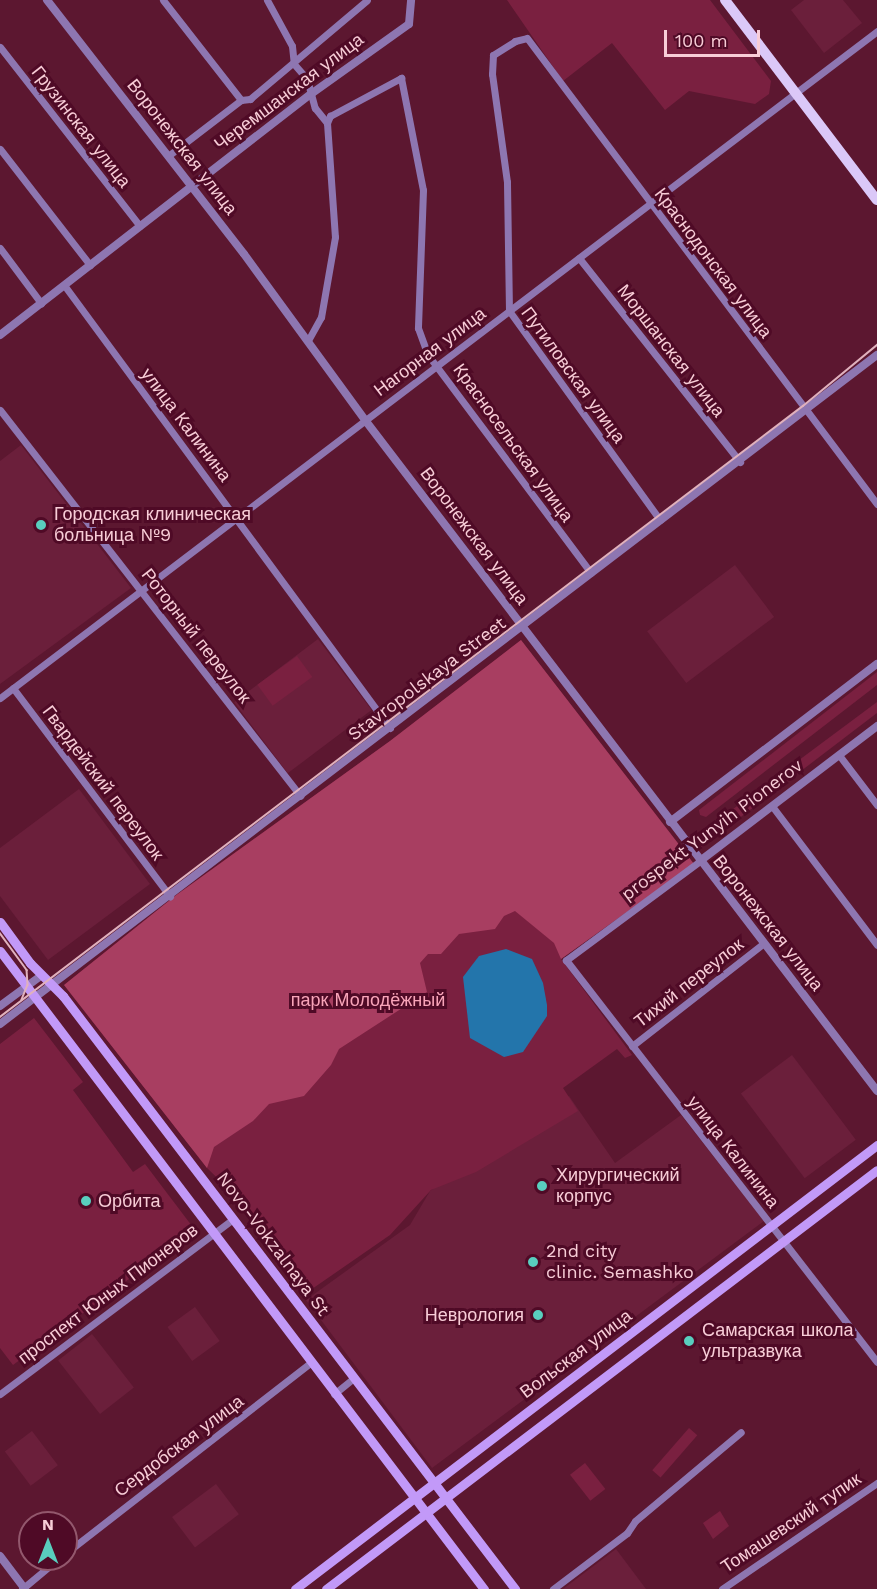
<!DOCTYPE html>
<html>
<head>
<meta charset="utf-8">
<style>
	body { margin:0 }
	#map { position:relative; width:877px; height:1589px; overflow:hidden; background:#5c1730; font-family:"Work Sans",sans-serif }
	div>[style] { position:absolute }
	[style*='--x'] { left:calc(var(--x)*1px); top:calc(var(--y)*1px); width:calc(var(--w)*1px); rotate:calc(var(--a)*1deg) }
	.built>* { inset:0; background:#6b1f3b; transform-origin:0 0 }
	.green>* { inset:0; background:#7a2040; transform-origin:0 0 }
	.forest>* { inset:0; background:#a83e61 }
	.water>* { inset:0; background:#2375ab }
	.minor>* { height:7px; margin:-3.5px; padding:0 3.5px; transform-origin:3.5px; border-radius:3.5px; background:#8e76b1 }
	.tertiary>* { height:8px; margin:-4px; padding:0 4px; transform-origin:4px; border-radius:4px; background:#8e76b1 }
	.secondary>* { height:9px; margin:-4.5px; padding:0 4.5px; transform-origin:4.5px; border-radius:4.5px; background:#c299f8 }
	.primary>* { height:10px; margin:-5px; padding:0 5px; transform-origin:5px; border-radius:5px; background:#dbc8f8 }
	.tram>* { height:1.5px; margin:-0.75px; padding:0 0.75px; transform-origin:0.75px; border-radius:0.75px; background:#e0b1bd }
	.dots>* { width:16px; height:16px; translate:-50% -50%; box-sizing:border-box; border:3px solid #4f0a26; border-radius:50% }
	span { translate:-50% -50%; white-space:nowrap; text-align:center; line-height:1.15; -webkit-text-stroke:6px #4f0a26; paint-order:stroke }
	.street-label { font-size:18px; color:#f8cdd7 }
	.poi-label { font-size:18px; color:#f8cdd7 }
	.left { translate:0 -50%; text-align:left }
	.right { translate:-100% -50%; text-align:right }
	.park-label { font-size:18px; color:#f9a4b9 }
	.north { position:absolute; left:18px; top:1511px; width:60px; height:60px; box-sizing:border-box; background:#4f0a26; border:2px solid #93586d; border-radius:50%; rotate:0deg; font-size:16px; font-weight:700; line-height:24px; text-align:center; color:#f8cdd7 }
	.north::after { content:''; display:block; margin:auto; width:21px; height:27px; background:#59cebe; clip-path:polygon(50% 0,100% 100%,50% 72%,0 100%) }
	.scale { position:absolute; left:664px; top:30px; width:96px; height:27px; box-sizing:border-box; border:3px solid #f8cdd7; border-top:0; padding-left:8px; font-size:18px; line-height:21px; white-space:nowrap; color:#f8cdd7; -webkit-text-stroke:4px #4f0a26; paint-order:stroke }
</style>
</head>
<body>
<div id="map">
	<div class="built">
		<div style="clip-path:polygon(804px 0,843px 0,862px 23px,824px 53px,791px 10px)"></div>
		<div style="clip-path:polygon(21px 445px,131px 588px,0 684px,0 461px)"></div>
		<div style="left:735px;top:565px;width:65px;height:110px;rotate:53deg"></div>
		<div style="left:318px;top:639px;width:89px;height:105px;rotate:53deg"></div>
		<div style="clip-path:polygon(79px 789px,150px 884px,48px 960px,0 896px,0 848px)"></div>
		<div style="left:792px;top:1055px;width:106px;height:64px;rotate:53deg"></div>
		<div style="clip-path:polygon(569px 1096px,615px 1163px,681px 1115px,764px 1221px,432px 1468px,306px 1300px,410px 1225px,430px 1191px)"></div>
		<div style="left:195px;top:1307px;width:42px;height:34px;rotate:54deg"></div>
		<div style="left:92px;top:1334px;width:68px;height:43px;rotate:52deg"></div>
		<div style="left:32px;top:1431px;width:43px;height:34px;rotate:53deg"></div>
		<div style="left:216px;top:1484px;width:38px;height:55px;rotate:53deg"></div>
		<div style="clip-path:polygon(616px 1549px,646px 1589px,563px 1589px)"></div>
	</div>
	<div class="green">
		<div style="clip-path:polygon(507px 0,710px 0,771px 81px,769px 94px,755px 104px,689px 91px,665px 110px,612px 43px,563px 81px)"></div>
		<div style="clip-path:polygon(521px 640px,694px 864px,561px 959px,632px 1055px,625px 1058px,617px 1049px,563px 1088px,578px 1111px,476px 1172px,431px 1190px,390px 1235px,312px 1289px,301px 1280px,242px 1202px,207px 1168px,64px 985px,175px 896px,390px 741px)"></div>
		<div style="left:297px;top:656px;width:26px;height:49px;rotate:54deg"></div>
		<div style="clip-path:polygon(877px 672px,877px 685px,706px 817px,700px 815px,699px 810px)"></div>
		<div style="clip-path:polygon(877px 702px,877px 713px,700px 848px,695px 844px,697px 836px)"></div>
		<div style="clip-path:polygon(34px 1018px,83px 1082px,73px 1090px,133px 1172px,145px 1164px,195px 1230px,13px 1365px,0 1348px,0 1044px)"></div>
		<div style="left:689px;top:1428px;width:11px;height:56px;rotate:41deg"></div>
		<div style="left:585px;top:1463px;width:33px;height:19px;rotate:52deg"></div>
		<div style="clip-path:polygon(720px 1511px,729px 1526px,713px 1539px,703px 1523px)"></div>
	</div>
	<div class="forest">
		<div style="clip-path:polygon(521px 640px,694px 864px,561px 959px,554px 943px,515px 911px,504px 916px,495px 929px,459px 934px,441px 954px,428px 954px,420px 963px,427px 992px,339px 1049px,331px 1065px,304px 1096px,269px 1104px,253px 1121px,214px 1147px,207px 1168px,64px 985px,175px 896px,390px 741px)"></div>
	</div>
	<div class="water">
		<div style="clip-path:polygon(506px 949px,532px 959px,543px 983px,547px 1005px,547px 1016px,523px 1052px,504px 1057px,470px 1038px,463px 977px,479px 956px)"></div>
	</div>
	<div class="minor">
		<div style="--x:163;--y:0;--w:127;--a:52"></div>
		<div style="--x:267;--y:0;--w:52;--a:61.5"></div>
		<div style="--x:292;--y:46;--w:18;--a:84"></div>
		<div style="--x:294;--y:64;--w:20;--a:49"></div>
		<div style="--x:307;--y:79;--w:30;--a:75"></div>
		<div style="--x:315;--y:108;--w:19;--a:51"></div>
		<div style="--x:327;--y:123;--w:114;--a:86"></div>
		<div style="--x:335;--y:237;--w:81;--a:99.9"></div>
		<div style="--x:321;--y:317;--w:25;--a:119"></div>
		<div style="--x:0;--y:47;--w:227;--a:52"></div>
		<div style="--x:327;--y:123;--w:8;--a:-67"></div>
		<div style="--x:330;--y:116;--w:81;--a:-28.2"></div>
		<div style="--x:401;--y:78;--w:114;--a:78.9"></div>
		<div style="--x:423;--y:190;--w:138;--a:92.1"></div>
		<div style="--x:418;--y:328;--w:29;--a:70"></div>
		<div style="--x:428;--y:355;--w:272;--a:53.2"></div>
		<div style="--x:0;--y:149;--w:147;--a:52.2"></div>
		<div style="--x:168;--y:156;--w:92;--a:-37.5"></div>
		<div style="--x:241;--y:100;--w:9;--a:-6"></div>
		<div style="--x:250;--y:99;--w:153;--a:-40.2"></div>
		<div style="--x:0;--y:248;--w:69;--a:53.3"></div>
		<div style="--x:579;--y:258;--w:260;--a:51.7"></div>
		<div style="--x:64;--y:285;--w:550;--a:53.65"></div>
		<div style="--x:0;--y:410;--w:489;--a:52.1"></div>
		<div style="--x:660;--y:520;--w:258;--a:-125.8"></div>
		<div style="--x:509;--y:311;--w:129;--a:-90.9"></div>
		<div style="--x:507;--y:182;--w:109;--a:-97.9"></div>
		<div style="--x:492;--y:74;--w:19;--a:-87"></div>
		<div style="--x:493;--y:55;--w:26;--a:-32"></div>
		<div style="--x:515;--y:41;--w:12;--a:-14"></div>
		<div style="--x:527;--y:38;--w:583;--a:53.09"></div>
		<div style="--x:13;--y:688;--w:261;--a:53"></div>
		<div style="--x:0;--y:698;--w:1102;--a:-37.25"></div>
		<div style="--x:839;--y:755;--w:63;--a:52.8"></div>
		<div style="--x:772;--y:806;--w:174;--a:52.9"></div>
		<div style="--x:700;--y:861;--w:167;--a:143.5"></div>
		<div style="--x:566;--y:960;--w:508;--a:52.27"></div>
		<div style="--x:632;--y:1046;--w:167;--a:-38"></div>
		<div style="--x:0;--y:1394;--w:291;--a:-36.9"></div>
		<div style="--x:334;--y:1394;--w:26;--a:-39"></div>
		<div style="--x:66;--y:1553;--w:309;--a:-37.9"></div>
		<div style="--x:22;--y:1589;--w:47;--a:-39.8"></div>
		<div style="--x:553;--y:1589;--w:93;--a:-37.1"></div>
		<div style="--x:627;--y:1533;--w:14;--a:-56"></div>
		<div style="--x:635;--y:1521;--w:138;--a:-40"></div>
		<div style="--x:722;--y:1589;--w:188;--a:-34.4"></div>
	</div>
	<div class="tertiary">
		<div style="--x:47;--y:0;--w:321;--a:52.2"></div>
		<div style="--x:244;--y:254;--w:205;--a:53.9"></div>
		<div style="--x:365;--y:420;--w:844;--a:52.65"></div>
		<div style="--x:0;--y:335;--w:393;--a:-37.8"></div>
		<div style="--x:311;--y:94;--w:120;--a:-35.5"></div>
		<div style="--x:409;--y:24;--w:24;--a:-85"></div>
		<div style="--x:670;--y:822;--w:260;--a:-37.4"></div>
		<div style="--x:700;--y:861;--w:223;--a:-37.3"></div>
		<div style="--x:0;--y:1006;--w:52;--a:-36.4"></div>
		<div style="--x:0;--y:1024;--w:1103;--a:-37.34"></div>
		<div style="--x:0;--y:1556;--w:41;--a:52.9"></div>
	</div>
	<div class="secondary">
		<div style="--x:0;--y:922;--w:51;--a:53.8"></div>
		<div style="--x:30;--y:963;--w:47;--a:45"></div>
		<div style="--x:63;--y:996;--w:746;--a:52.68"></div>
		<div style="--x:0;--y:951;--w:801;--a:52.82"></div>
		<div style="--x:295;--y:1589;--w:732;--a:-37.34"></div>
		<div style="--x:326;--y:1589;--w:692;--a:-37.25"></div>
	</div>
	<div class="primary">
		<div style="--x:725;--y:0;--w:251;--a:52.8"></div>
	</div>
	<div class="tram">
		<div style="--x:0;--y:933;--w:46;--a:53.9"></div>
		<div style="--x:27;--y:970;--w:15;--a:86"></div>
		<div style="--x:28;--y:985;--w:16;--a:112"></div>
		<div style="--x:0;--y:1017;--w:1009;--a:-37.27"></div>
		<div style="--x:803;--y:406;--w:96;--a:-39.5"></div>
	</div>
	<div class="dots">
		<div style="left:41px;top:525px;background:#59cebe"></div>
		<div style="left:542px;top:1186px;background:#59cebe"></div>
		<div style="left:86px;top:1201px;background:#59cebe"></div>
		<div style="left:533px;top:1262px;background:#59cebe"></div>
		<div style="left:538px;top:1315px;background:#59cebe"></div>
		<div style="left:689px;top:1341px;background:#59cebe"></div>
	</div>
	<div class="street-label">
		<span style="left:289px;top:92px;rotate:-37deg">Черемшанская улица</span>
		<span style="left:81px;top:127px;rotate:52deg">Грузинская улица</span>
		<span style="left:182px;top:147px;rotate:52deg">Воронежская улица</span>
		<span style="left:713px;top:263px;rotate:53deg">Краснодонская улица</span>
		<span style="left:671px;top:351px;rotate:52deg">Моршанская улица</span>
		<span style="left:430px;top:352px;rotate:-37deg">Нагорная улица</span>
		<span style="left:573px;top:375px;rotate:54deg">Путиловская улица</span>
		<span style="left:186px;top:425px;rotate:53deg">улица Калинина</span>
		<span style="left:513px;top:443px;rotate:54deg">Красносельская улица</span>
		<span style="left:474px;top:536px;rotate:53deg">Воронежская улица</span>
		<span style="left:196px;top:636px;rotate:52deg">Роторный переулок</span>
		<span style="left:427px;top:679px;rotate:-37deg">Stavropolskaya Street</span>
		<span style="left:103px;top:783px;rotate:53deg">Гвардейский переулок</span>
		<span style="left:712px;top:830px;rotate:-37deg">prospekt Yunyih Pionerov</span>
		<span style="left:768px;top:923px;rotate:52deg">Воронежская улица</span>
		<span style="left:689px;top:983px;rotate:-38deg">Тихий переулок</span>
		<span style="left:733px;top:1152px;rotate:52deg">улица Калинина</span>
		<span style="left:273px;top:1244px;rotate:53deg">Novo-Vokzalnaya St</span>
		<span style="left:108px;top:1294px;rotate:-37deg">проспект Юных Пионеров</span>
		<span style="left:576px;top:1354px;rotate:-37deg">Вольская улица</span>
		<span style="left:179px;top:1446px;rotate:-37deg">Сердобская улица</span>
		<span style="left:791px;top:1523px;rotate:-34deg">Томашевский тупик</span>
	</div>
	<div class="poi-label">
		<span class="left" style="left:54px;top:525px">Городская клиническая<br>больница №9</span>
		<span class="left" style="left:556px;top:1186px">Хирургический<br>корпус</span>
		<span class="left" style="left:98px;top:1201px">Орбита</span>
		<span class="left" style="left:546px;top:1262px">2nd city<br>clinic. Semashko</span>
		<span class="right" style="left:524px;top:1315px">Неврология</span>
		<span class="left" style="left:702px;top:1341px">Самарская школа<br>ультразвука</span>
	</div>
	<div class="park-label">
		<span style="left:368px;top:1000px">парк Молодёжный</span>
	</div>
	<div class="north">N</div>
	<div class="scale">100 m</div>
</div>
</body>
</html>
